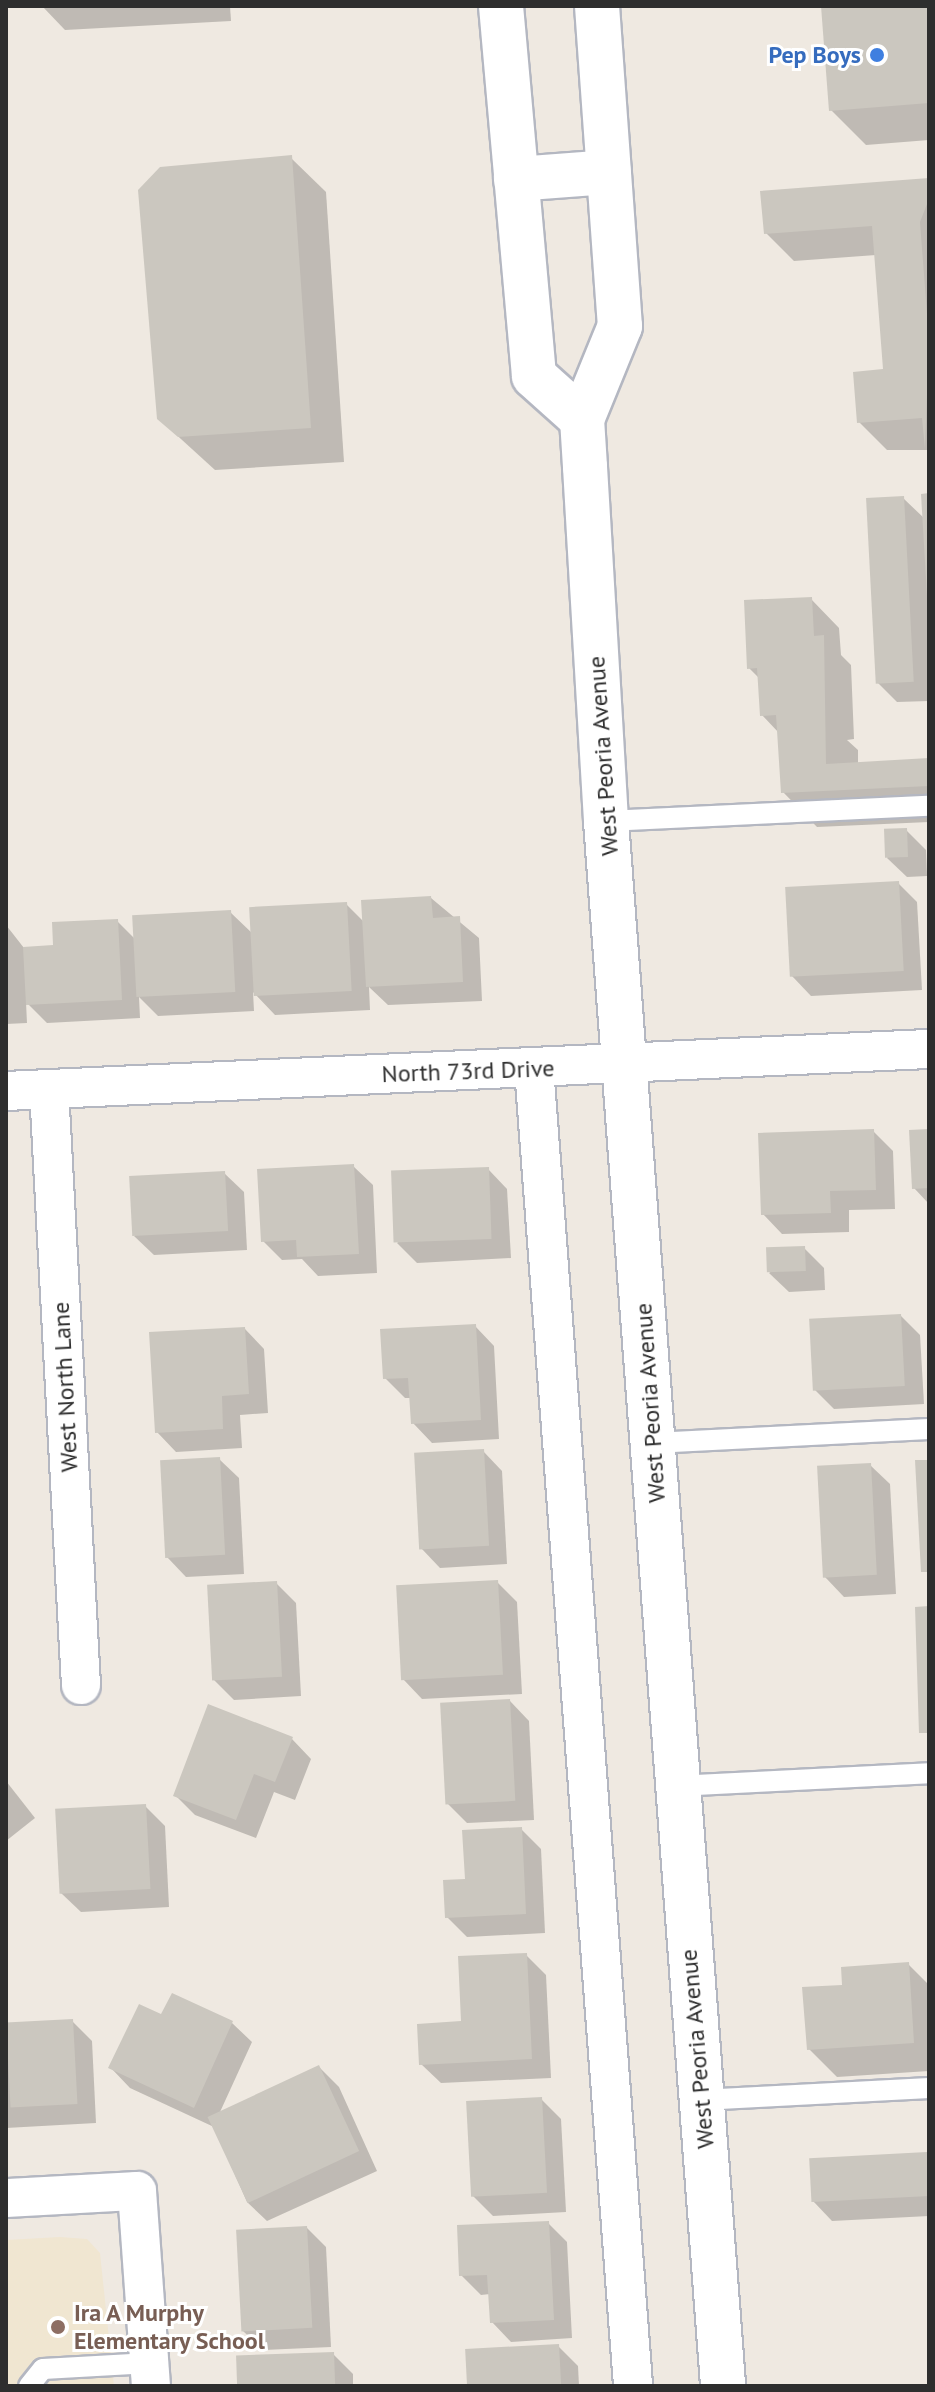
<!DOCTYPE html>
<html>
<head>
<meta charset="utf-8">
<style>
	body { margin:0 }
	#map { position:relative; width:935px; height:2392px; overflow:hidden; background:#efe9e1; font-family:"PT Sans",sans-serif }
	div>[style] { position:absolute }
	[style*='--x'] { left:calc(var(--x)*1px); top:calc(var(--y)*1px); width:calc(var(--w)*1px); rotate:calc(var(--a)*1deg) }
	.education>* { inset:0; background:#f0e6d1 }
	.shadow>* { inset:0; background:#0003 }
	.building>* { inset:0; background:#cbc7bf; transform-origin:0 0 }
	.roads { filter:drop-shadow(2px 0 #b4b7c1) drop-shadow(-2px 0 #b4b7c1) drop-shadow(0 2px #b4b7c1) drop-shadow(0 -2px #b4b7c1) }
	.lane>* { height:20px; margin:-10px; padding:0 10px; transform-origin:10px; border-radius:10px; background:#fff }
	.street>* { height:38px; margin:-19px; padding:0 19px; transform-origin:19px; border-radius:19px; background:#fff }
	.secondary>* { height:44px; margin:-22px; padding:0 22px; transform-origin:22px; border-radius:22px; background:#fff }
	.dots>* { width:22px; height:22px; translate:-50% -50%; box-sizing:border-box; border:4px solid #fff; border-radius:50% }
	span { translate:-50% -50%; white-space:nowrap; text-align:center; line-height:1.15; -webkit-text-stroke:6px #fff; paint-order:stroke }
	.shop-label { font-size:24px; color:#366cbe; font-weight:700 }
	.right { translate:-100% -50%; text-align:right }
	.street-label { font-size:24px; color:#2e2e2e }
	.education-label { font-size:24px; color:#785e54; font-weight:700 }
	.left { translate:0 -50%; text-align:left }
	.frame { position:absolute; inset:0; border:8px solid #2e2e2e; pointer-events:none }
</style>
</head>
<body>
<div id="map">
	<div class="education">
		<div style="clip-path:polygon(60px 2237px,87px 2239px,100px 2253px,114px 2386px,6px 2386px,6px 2240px)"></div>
	</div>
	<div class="shadow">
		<div style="clip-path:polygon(42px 6px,230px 6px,231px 21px,65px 30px)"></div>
		<div style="clip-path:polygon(823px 6px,929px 6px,929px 140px,866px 145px,831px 110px)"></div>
		<div style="clip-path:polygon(291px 158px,326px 192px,344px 462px,215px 470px,159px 419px)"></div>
		<div style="clip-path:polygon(929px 180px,929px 450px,887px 450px,859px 422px,885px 371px,876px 255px,794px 261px,766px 233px)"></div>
		<div style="clip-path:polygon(929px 495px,929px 701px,897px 702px,878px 683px,903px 498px,925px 519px)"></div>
		<div style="clip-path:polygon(811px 599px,839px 628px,841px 655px,851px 665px,854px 739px,847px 740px,858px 750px,858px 764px,929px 760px,929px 822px,817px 827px,783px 792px,779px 733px,762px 715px,760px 679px,749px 668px)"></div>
		<div style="clip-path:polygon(906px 830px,926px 850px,927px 876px,907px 877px,887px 858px)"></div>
		<div style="clip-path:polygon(898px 883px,917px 902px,922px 990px,811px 996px,792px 976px)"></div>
		<div style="clip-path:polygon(431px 898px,479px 938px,482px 1001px,388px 1005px,369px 987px,370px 1010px,275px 1015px,253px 992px,254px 1011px,158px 1016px,139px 997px,140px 1018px,47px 1023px,26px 1002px,27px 1023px,6px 1024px,6px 925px,24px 948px,56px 947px,117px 921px,136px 940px,230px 912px,253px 934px,346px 904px,365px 923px)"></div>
		<div style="clip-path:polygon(873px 1131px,893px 1151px,895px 1209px,849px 1210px,849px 1232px,782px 1234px,763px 1214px)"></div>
		<div style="clip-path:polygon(929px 1131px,929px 1204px,914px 1188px)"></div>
		<div style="clip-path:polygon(353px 1166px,373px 1185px,377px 1273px,318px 1276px,302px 1259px,282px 1260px,263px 1241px)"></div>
		<div style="clip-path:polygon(488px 1169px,507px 1189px,511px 1258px,417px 1263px,397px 1243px)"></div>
		<div style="clip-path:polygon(224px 1173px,244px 1192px,247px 1250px,154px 1255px,134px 1236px)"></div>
		<div style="clip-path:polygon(804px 1248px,824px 1268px,825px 1290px,789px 1292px,769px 1273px)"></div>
		<div style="clip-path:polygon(901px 1316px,920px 1335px,924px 1404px,834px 1409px,815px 1390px)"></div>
		<div style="clip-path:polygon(475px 1326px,494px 1346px,499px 1439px,432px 1443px,413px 1423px,411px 1398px,405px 1398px,385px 1378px)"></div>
		<div style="clip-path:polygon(245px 1329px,264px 1349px,268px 1413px,240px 1415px,242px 1448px,176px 1452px,157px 1432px)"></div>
		<div style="clip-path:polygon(483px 1451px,502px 1471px,507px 1564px,440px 1568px,421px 1548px)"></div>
		<div style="clip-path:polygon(219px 1459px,239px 1478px,244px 1574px,186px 1577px,167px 1557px)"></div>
		<div style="clip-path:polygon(870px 1465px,890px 1484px,896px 1594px,844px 1597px,825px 1577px)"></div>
		<div style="clip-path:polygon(497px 1582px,517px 1602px,522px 1694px,422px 1699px,403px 1679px)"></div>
		<div style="clip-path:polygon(276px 1583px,296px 1603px,301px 1696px,234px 1700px,214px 1680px)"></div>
		<div style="clip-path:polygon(510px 1701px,529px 1721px,534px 1820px,467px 1823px,448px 1804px)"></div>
		<div style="clip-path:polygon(292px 1739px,311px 1759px,295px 1800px,274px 1792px,256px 1838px,195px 1815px,175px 1795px)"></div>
		<div style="clip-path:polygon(6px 1781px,35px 1818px,6px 1841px)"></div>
		<div style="clip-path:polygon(145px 1806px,165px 1826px,169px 1907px,81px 1912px,61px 1893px)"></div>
		<div style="clip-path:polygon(521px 1829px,541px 1849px,545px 1933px,467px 1937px,447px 1917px)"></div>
		<div style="clip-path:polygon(526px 1955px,546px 1975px,551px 2078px,441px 2083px,421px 2064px)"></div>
		<div style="clip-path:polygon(908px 1964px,929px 1985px,929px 2071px,837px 2077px,809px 2049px,844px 1987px)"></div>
		<div style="clip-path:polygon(162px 2017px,232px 2023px,252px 2042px,220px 2112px,319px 2067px,339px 2087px,377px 2171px,267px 2221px,247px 2202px,214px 2127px,130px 2088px,111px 2068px)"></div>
		<div style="clip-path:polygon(72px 2021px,92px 2041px,96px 2123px,6px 2128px,6px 2024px)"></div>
		<div style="clip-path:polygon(541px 2099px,561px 2119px,566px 2212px,493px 2216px,473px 2196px)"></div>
		<div style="clip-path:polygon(926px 2154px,929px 2216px,832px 2221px,813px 2201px)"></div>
		<div style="clip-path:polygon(548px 2223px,567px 2242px,572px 2338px,511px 2342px,492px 2322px,490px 2294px,481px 2295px,461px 2275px)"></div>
		<div style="clip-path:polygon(307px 2228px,326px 2247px,331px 2347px,263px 2350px,243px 2331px)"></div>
		<div style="clip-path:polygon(558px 2346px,578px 2366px,579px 2386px,469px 2386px)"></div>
		<div style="clip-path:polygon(333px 2354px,353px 2374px,353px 2386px,239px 2386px)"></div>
	</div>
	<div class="building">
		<div style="clip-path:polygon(821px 6px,929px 6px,929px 103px,829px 111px)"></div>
		<div style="clip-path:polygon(292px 155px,311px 428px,178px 437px,157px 419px,138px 190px,160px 167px)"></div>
		<div style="clip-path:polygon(929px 178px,929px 199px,920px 222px,929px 340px,925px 449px,922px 418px,857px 423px,853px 372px,883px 369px,872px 226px,764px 234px,760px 191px)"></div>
		<div style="clip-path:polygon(929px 493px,929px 595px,927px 596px,921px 494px)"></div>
		<div style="left:904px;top:496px;width:186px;height:38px;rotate:87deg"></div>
		<div style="clip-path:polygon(812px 597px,814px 636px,824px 635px,826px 764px,929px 758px,929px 786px,781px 793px,776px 715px,760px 716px,757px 668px,747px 669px,744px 600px)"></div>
		<div style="left:907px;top:828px;width:29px;height:23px;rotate:88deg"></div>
		<div style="left:899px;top:881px;width:90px;height:114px;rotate:87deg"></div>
		<div style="clip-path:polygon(431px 896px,433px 918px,460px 916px,463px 982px,366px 987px,361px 900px)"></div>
		<div style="left:347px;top:902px;width:89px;height:98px;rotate:87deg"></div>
		<div style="left:231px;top:910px;width:82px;height:99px;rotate:87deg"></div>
		<div style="clip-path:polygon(118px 919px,122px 1000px,26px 1005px,23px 947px,53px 945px,52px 922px)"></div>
		<div style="clip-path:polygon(874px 1129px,876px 1190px,830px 1191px,831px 1213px,761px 1215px,758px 1133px)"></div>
		<div style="clip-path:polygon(929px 1129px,929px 1188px,912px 1189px,909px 1130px)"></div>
		<div style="clip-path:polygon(354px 1164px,359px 1254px,297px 1257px,296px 1240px,261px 1242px,257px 1169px)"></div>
		<div style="left:489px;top:1167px;width:72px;height:98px;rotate:88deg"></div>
		<div style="left:225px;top:1171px;width:60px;height:96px;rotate:87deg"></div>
		<div style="left:805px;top:1246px;width:25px;height:39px;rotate:88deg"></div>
		<div style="left:901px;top:1314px;width:72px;height:92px;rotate:87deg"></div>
		<div style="clip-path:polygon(476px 1324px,481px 1420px,411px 1424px,408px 1378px,383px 1379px,380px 1329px)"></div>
		<div style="clip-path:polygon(245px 1327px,249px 1394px,222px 1396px,223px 1429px,155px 1433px,149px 1332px)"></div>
		<div style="left:484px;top:1449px;width:97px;height:70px;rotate:87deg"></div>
		<div style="left:220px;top:1457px;width:98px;height:60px;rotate:87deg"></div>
		<div style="clip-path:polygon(915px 1460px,929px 1460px,929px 1572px,921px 1572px)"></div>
		<div style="left:871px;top:1463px;width:112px;height:54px;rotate:87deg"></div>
		<div style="left:498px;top:1580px;width:95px;height:102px;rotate:87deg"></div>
		<div style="left:277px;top:1581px;width:96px;height:70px;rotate:87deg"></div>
		<div style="clip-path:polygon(929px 1606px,929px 1733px,919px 1733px,915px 1607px)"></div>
		<div style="left:510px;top:1699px;width:102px;height:70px;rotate:87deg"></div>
		<div style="clip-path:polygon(208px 1704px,293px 1737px,275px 1782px,254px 1774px,236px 1820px,173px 1796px)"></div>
		<div style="left:146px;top:1804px;width:85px;height:91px;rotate:87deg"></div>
		<div style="clip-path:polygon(522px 1827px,526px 1914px,445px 1918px,443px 1880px,465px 1879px,462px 1830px)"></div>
		<div style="clip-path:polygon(527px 1953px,532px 2059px,419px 2065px,417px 2024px,461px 2021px,458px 1956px)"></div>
		<div style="clip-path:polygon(909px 1962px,914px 2043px,807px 2050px,802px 1987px,842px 1985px,841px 1967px)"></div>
		<div style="clip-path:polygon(172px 1993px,233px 2021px,194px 2108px,108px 2068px,139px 2004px,161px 2014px)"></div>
		<div style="left:73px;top:2019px;width:85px;height:67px;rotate:87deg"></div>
		<div style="left:319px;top:2065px;width:95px;height:123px;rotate:65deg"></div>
		<div style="left:542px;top:2097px;width:96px;height:76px;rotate:87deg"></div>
		<div style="left:927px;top:2152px;width:44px;height:118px;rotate:87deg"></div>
		<div style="clip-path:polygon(549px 2221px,554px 2320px,490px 2323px,487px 2275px,459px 2276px,457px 2225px)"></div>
		<div style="left:307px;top:2226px;width:102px;height:71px;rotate:87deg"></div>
		<div style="left:559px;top:2344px;width:42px;height:94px;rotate:87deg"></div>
		<div style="left:334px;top:2352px;width:34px;height:98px;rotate:88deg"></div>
	</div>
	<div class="roads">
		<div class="lane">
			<div style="--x:606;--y:821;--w:323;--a:-2.7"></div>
			<div style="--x:653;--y:1443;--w:276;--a:-2.9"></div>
			<div style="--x:676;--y:1786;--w:253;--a:-2.9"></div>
			<div style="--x:701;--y:2100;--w:228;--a:-3"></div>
			<div style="--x:29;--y:2386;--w:22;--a:-51"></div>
			<div style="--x:43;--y:2369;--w:107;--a:-3.2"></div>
		</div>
		<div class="street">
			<div style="--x:534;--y:1068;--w:1322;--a:85.7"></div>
			<div style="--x:49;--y:1089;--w:597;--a:86.93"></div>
			<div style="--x:6;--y:1091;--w:924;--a:-2.61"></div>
			<div style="--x:6;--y:2198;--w:131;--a:-3.1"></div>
			<div style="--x:137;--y:2191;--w:196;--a:85.9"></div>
		</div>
		<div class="secondary">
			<div style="--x:501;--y:6;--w:371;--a:84.9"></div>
			<div style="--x:534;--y:376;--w:64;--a:41.9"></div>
			<div style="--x:597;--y:6;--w:321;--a:85.9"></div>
			<div style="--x:620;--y:326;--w:100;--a:112.2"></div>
			<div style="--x:582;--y:419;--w:48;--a:86.4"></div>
			<div style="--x:585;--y:467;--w:355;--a:86.6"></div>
			<div style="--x:606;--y:821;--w:1569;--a:85.72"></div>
			<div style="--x:516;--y:179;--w:93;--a:-4.3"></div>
		</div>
	</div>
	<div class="dots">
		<div style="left:877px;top:55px;background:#3f7fe0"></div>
		<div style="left:58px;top:2327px;background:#8d6e63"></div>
	</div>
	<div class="shop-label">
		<span class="right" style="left:861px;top:55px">Pep Boys</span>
	</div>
	<div class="street-label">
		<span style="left:603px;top:756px;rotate:-94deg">West Peoria Avenue</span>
		<span style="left:468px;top:1071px;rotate:-2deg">North 73rd Drive</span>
		<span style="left:65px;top:1387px;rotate:-93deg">West North Lane</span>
		<span style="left:650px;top:1403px;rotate:-94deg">West Peoria Avenue</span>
		<span style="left:697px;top:2049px;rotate:-95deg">West Peoria Avenue</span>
	</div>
	<div class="education-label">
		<span class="left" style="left:74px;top:2327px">Ira A Murphy<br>Elementary School</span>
	</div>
	<div class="frame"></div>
</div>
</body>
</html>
